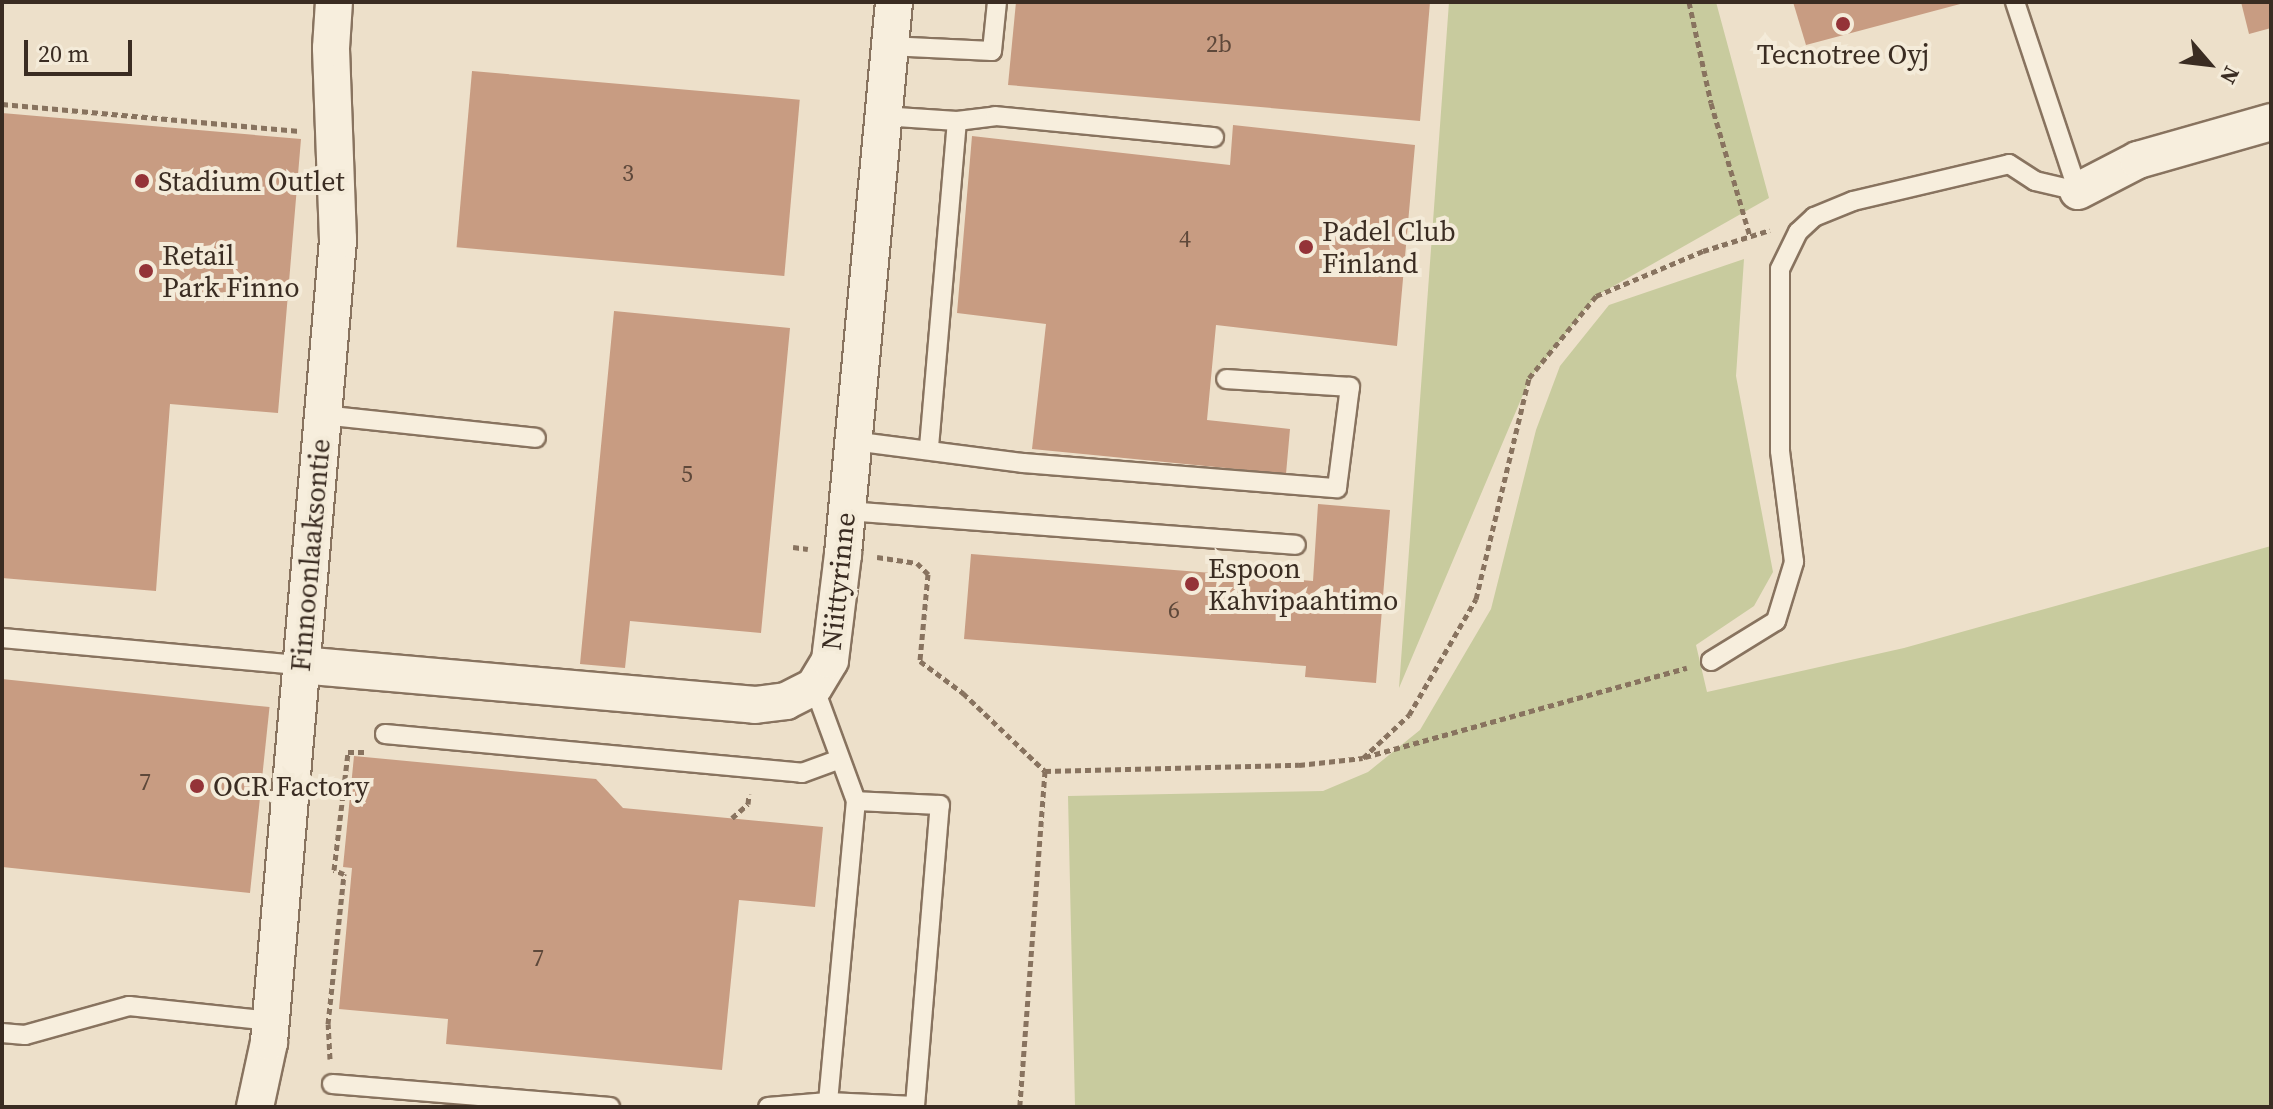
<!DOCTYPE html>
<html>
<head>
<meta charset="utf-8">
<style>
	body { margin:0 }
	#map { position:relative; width:2273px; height:1109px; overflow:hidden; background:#ede0ca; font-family:"Source Serif 4",serif }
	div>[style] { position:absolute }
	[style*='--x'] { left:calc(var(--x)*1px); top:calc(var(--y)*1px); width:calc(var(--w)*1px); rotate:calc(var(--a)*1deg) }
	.green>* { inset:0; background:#c8cb9e }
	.building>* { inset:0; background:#c89c82; transform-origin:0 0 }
	.path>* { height:5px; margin-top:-2.5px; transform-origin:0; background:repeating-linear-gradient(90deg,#88735f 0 6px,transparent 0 10px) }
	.roads { filter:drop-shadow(2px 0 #88735f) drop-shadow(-2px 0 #88735f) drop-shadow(0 2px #88735f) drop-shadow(0 -2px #88735f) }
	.service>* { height:18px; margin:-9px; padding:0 9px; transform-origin:9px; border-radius:9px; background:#f7eedd }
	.minor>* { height:36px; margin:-18px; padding:0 18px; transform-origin:18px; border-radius:18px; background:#f7eedd }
	.dots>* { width:22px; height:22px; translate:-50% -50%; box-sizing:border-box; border:4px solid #f4ebd9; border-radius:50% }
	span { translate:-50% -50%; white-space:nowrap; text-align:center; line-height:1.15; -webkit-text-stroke:8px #f4ebd9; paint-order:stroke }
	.number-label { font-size:24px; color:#5e483a }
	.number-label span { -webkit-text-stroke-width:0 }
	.poi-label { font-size:28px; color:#3a2c22 }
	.left { translate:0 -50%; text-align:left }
	.street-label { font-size:28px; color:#3a2c22 }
	.frame { position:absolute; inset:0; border:4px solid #3a2c22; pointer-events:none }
	.north { position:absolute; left:2169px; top:24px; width:80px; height:80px; -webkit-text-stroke:6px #f4ebd9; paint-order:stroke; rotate:118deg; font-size:22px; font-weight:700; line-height:32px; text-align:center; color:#3a2c22 }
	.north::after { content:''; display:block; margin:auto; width:28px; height:36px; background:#3a2c22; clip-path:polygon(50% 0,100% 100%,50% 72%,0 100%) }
	.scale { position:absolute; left:24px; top:40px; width:108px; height:36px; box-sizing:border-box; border:4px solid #3a2c22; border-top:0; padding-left:10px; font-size:24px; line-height:28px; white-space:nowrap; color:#3a2c22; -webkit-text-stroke:6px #f4ebd9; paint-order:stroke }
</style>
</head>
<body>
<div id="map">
	<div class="green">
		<div style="clip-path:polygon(1449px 2px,1716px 2px,1769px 198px,1596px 296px,1530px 378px,1399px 688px)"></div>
		<div style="clip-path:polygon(1744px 259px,1736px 376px,1773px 572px,1754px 606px,1696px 645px,1707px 692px,1904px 648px,2271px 546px,2271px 1107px,1075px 1107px,1068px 796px,1323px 791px,1368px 772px,1420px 730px,1491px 609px,1536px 430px,1560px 366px,1609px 305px)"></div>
	</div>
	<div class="building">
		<div style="clip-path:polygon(1016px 2px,1430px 2px,1420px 121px,1008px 85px)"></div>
		<div style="clip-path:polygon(1793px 2px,1964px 2px,1964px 3px,1806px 45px)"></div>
		<div style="clip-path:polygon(2241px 2px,2271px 2px,2271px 28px,2249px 34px)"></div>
		<div style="left:472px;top:71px;width:329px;height:177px;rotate:5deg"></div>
		<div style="clip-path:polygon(2px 113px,301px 139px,278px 413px,170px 404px,156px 591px,2px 578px)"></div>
		<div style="clip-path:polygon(1233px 125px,1415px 145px,1397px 346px,1216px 325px,1207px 420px,1290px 429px,1286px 474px,1032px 449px,1046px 324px,957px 313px,972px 136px,1230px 165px)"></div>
		<div style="clip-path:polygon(614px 311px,790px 328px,761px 633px,630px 621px,625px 668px,580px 664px)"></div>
		<div style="clip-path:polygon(1318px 504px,1390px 510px,1376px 683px,1305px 677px,1306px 666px,964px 639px,971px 554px,1313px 581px)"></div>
		<div style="left:2px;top:679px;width:269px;height:187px;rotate:6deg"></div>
		<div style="clip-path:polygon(354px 756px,596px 779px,623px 808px,823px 827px,815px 907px,739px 900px,722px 1070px,446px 1044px,448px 1019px,339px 1009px,352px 868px,343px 867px)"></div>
	</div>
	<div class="path">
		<div style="--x:1689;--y:2;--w:103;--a:77.7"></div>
		<div style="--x:1711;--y:103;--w:139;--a:73.7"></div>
		<div style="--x:2;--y:104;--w:299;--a:5.2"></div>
		<div style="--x:793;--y:547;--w:15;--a:8"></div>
		<div style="--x:877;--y:557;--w:40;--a:8.5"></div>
		<div style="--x:917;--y:563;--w:16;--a:45"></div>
		<div style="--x:928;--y:574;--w:87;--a:95.3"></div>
		<div style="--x:920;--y:661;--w:54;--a:36.7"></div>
		<div style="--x:963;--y:693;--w:113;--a:43.6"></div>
		<div style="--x:1045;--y:771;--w:337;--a:94.3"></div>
		<div style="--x:1365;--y:757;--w:334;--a:-15.5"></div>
		<div style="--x:1045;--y:771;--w:254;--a:-1.4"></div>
		<div style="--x:1299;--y:765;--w:64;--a:-6.2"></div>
		<div style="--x:1363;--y:758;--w:63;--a:-43.1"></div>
		<div style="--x:1409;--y:715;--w:134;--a:-60"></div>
		<div style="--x:1476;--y:599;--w:227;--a:-76.5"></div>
		<div style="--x:1529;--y:378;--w:106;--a:-50.7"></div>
		<div style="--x:1596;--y:296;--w:116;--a:-22.8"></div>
		<div style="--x:1703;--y:251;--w:70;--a:-17.4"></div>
		<div style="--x:732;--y:818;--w:21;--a:-41"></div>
		<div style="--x:748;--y:804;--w:10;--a:-84"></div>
		<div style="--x:330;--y:1059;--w:35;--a:-93"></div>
		<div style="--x:328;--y:1024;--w:151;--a:-83.9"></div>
		<div style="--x:344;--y:874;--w:11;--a:-158"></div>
		<div style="--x:334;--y:870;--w:119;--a:-83.2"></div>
		<div style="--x:348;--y:752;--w:16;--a:0"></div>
	</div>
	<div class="roads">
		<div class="service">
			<div style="--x:2015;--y:2;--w:199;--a:71.6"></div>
			<div style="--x:888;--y:46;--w:104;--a:2.8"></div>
			<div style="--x:992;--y:51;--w:49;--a:-84.2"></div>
			<div style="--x:882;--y:116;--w:75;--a:3.8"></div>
			<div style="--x:957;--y:121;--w:38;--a:-7"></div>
			<div style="--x:995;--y:116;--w:220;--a:5.5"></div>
			<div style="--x:322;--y:415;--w:215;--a:6.1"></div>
			<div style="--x:853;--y:441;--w:171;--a:7.4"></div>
			<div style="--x:1023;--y:463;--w:315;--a:4.6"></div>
			<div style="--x:1337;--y:488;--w:102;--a:-82.7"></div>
			<div style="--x:1350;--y:387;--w:124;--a:-176.3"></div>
			<div style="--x:929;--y:447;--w:327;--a:-85.1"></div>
			<div style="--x:846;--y:511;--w:451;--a:4.3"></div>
			<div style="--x:2;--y:638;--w:299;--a:5.2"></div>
			<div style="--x:1711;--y:661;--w:76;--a:-31.6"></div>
			<div style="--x:1776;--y:621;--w:62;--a:-73"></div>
			<div style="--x:1794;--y:562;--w:112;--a:-97.2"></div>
			<div style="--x:1780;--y:451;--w:182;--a:-90"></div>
			<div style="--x:1780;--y:269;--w:41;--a:-64.1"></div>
			<div style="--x:1798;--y:232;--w:22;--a:-43"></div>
			<div style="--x:1814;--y:217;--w:42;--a:-22.3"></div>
			<div style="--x:1853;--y:201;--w:160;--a:-13.3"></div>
			<div style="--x:2009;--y:164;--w:31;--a:33"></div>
			<div style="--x:2035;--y:181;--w:44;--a:13.1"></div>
			<div style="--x:385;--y:734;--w:419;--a:5.3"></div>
			<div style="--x:802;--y:773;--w:40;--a:-20.2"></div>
			<div style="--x:2;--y:1033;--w:23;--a:5"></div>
			<div style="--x:25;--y:1035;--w:108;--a:-15.6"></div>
			<div style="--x:129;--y:1006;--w:143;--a:6"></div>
			<div style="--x:332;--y:1084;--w:279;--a:4.7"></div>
			<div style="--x:828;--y:1102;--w:87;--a:2.6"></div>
			<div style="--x:915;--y:1106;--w:302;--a:-85.3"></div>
			<div style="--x:940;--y:805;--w:84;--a:-177.3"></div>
			<div style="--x:768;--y:1107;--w:60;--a:-4.8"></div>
			<div style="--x:828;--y:1102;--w:302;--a:-84.7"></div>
			<div style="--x:856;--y:801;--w:121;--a:-110.2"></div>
		</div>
		<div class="minor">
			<div style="--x:2078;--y:191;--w:68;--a:-27.3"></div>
			<div style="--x:2138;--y:160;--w:138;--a:-15.9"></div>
			<div style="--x:300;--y:665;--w:457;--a:5"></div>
			<div style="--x:755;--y:705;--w:31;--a:-7"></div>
			<div style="--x:786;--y:701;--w:31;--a:-27"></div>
			<div style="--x:814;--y:687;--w:31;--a:-59"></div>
			<div style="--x:830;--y:660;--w:107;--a:-83"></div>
			<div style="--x:843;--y:554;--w:554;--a:-84.72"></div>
			<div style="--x:255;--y:1107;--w:66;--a:-77.8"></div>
			<div style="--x:269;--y:1042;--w:805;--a:-85.08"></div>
			<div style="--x:338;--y:240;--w:192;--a:-92.1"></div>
			<div style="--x:331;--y:48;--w:46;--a:-86.3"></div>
		</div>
	</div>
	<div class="dots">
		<div style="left:1843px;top:24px;background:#943338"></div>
		<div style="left:142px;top:181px;background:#943338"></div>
		<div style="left:1306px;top:247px;background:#943338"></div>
		<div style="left:146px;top:271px;background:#943338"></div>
		<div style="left:1192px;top:584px;background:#943338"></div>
		<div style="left:197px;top:786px;background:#943338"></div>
	</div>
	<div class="number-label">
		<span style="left:1219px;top:44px">2b</span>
		<span style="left:628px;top:173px">3</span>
		<span style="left:1185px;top:239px">4</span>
		<span style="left:687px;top:474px">5</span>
		<span style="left:1174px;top:610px">6</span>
		<span style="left:145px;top:782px">7</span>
		<span style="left:538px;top:958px">7</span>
	</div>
	<div class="poi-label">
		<span style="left:1843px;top:54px">Tecnotree Oyj</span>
		<span class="left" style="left:158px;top:181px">Stadium Outlet</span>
		<span class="left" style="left:1322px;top:247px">Padel Club<br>Finland</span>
		<span class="left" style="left:162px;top:271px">Retail<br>Park Finno</span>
		<span class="left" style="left:1208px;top:584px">Espoon<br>Kahvipaahtimo</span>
		<span class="left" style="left:213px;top:786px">OCR Factory</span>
	</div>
	<div class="street-label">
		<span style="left:310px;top:555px;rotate:-85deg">Finnoonlaaksontie</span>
		<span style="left:838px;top:581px;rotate:-84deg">Niittyrinne</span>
	</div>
	<div class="frame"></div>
	<div class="north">N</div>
	<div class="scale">20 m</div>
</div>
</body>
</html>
